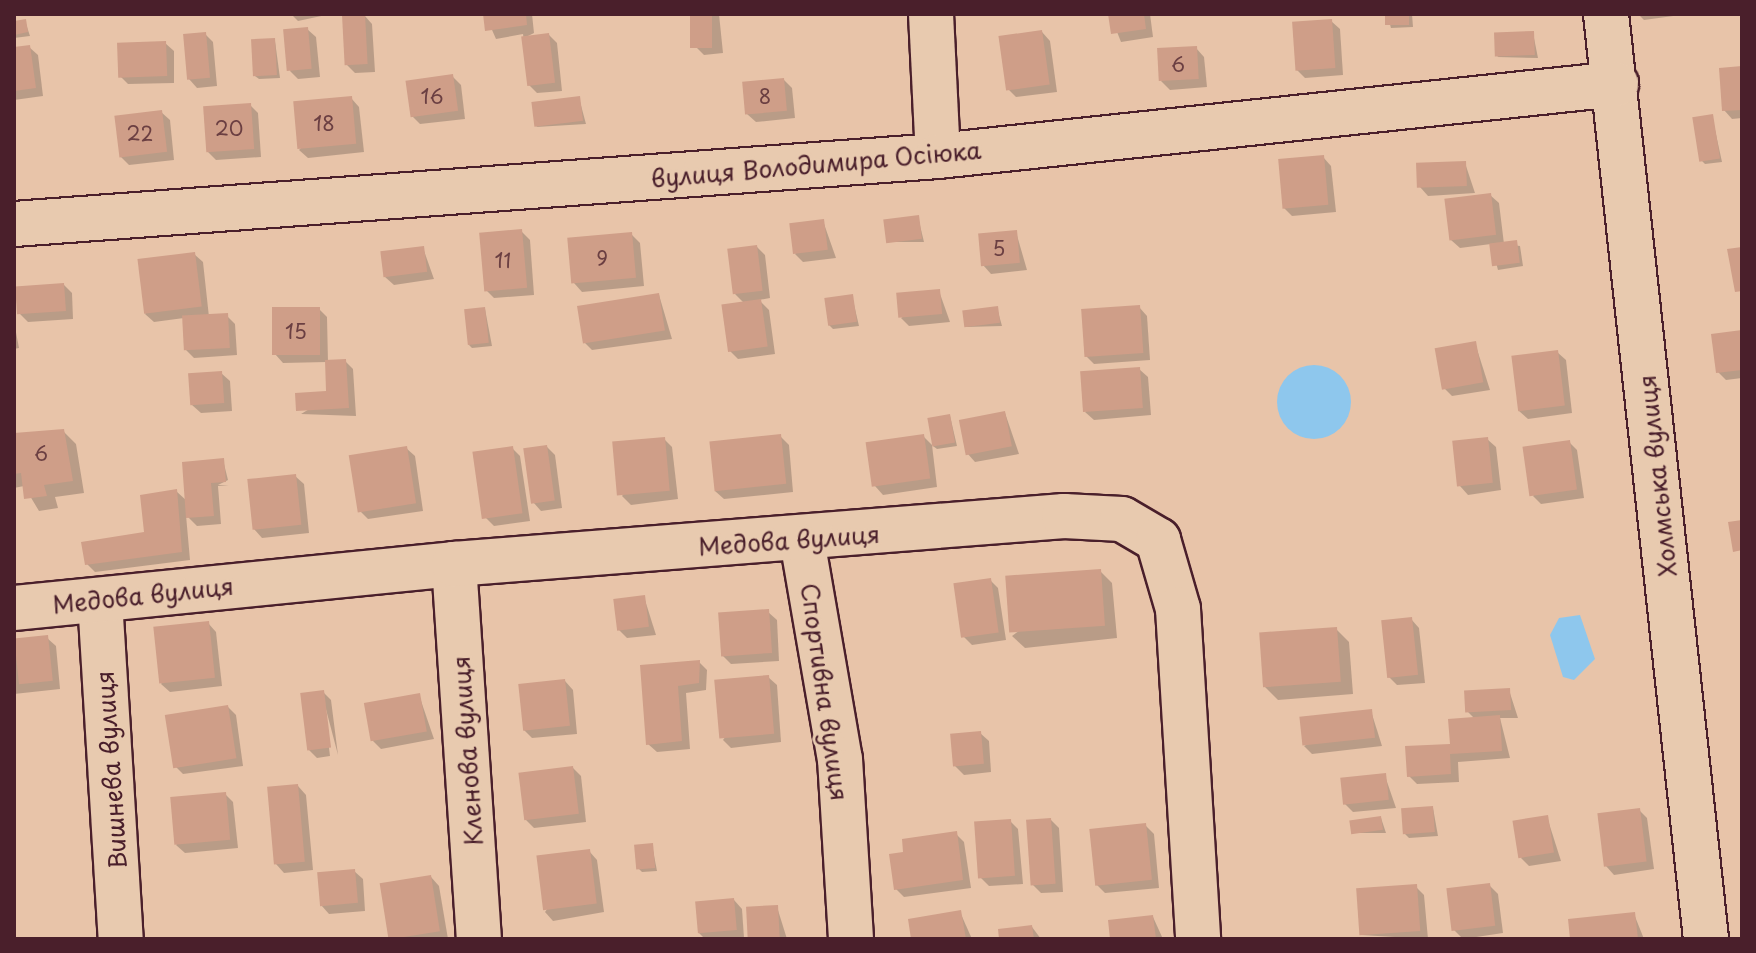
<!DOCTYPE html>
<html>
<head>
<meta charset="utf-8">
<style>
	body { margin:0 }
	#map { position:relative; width:1756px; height:953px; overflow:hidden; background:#e8c4a9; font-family:"Playpen Sans",sans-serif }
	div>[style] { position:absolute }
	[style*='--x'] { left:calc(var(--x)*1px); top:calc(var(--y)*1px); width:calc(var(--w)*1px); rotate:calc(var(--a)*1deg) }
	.water>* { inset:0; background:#8ec7ed }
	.round { border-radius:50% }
	.shadow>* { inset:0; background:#0003 }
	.building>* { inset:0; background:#cf9e88; transform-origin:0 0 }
	.roads { filter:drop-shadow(2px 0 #4a1f2b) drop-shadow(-2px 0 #4a1f2b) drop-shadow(0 2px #4a1f2b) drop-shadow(0 -2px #4a1f2b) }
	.minor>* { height:44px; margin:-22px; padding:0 22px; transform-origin:22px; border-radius:22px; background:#e8caaf }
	span { translate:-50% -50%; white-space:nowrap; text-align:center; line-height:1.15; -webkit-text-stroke:6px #e8caaf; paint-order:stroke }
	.number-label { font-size:20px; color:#6b3f42 }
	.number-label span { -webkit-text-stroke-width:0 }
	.street-label { font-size:24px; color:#4a1f2b }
	.frame { position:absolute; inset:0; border:16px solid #4a1f2b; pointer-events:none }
</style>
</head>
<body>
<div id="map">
	<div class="water">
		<div class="round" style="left:1277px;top:365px;width:74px;height:74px"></div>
		<div style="clip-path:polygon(1580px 615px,1595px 659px,1574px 680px,1563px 677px,1550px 635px,1559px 618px)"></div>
	</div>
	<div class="shadow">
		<div style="clip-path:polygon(291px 14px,325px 14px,326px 15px,298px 21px)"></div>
		<div style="clip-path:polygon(485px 14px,532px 14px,534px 33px,524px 38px,549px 35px,557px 43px,562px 91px,537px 93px,529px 85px,523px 34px,496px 39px)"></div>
		<div style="clip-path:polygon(692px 14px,719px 14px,723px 53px,704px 55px,696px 47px)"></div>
		<div style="clip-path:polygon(1110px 14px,1150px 14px,1153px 37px,1121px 42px)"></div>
		<div style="clip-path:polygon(1387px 14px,1412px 14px,1413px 27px,1391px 28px)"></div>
		<div style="clip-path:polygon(1638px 14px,1688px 14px,1644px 20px)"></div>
		<div style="clip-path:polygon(364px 15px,372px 24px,375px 72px,355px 73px,347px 65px)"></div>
		<div style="clip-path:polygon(25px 21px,30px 36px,14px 38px,14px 23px)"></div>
		<div style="clip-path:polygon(1331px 21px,1340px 29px,1343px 75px,1305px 78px,1297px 70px)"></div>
		<div style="clip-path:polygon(307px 29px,316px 37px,320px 77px,298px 79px,290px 71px)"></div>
		<div style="clip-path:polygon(1042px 32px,1050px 41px,1057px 92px,1016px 97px,1008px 89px)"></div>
		<div style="clip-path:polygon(1533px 33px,1538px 58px,1497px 57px)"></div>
		<div style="clip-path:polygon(205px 34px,213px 42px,217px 86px,197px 88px,189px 79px)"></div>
		<div style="clip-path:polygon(275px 41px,280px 78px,259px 79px,255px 76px)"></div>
		<div style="clip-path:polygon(165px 43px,174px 51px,174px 83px,128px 84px,120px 76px)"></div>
		<div style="clip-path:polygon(29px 47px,38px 55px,43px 96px,14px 100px,14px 49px)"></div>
		<div style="clip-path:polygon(1196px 48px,1204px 57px,1207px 87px,1170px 90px,1161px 81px)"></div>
		<div style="clip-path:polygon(1742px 68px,1742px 118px,1732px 119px,1724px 110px)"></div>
		<div style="clip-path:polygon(452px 76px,461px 85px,465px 119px,420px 124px,412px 116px)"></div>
		<div style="clip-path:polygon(784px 80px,792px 88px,795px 118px,756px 122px,747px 114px)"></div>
		<div style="clip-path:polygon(351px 98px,359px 107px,364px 152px,308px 158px,299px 150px)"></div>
		<div style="clip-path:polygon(579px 98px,586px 124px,536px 127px)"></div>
		<div style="clip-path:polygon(250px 105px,258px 113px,261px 157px,216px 160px,208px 152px)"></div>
		<div style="clip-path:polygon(161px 112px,170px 120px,174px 160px,129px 165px,120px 156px)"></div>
		<div style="clip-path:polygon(1712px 116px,1722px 162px,1705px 164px,1701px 160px)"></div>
		<div style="clip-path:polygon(1323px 157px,1331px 166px,1336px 212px,1292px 216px,1284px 208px)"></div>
		<div style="clip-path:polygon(1465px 163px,1475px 193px,1428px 196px,1420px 187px)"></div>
		<div style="clip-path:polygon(1490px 195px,1499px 203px,1504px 244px,1520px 246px,1523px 266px,1498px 270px,1491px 244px,1460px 248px,1451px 240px)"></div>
		<div style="clip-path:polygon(918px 217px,924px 242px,887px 242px)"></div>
		<div style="clip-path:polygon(823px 221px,836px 258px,803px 262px,795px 254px)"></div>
		<div style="clip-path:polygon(521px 231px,530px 240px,534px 295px,494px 298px,486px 290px)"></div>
		<div style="clip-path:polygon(1016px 232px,1027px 270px,991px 274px,983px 265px)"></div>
		<div style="clip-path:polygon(631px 234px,640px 243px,644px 286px,582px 292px,574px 283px)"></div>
		<div style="clip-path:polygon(757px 247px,765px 255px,770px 298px,759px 300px,769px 310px,775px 354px,738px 359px,730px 351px,745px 304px,735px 294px)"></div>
		<div style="clip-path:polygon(423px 248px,434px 279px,394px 285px,385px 277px)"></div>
		<div style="clip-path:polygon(194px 254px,203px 262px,209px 317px,227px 316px,235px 324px,237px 355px,194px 358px,186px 350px,184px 318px,154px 322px,145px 314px)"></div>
		<div style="clip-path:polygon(64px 285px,72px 293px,73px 319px,28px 322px,19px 313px)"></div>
		<div style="clip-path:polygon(939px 291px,950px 322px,909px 326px,901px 318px)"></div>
		<div style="clip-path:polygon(659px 295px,672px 339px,592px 350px,584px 342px)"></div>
		<div style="clip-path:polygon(852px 296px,859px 326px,833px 329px,829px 325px)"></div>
		<div style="clip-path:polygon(1139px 307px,1147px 316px,1150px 360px,1094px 364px,1086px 356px)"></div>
		<div style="clip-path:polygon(997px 308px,1002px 326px,966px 327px)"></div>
		<div style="clip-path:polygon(319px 309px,327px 317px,328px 362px,345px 361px,353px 369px,356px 416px,301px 414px,329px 397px,327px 362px,283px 363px,275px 354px)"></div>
		<div style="clip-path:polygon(485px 309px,492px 346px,472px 348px,469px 345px)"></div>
		<div style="clip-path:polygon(14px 322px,19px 348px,14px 349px)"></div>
		<div style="clip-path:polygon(1742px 332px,1742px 378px,1726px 380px,1718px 372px)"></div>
		<div style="clip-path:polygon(1475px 343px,1490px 390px,1452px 396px,1444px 388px)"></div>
		<div style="clip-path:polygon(1557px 352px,1566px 360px,1572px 413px,1528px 419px,1519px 411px)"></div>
		<div style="clip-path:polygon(1139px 369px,1148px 377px,1151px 415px,1094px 420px,1085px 412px)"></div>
		<div style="clip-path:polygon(221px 373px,230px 381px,232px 411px,201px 413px,192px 405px)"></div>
		<div style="clip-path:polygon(1005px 413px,1019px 454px,975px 462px,967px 453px)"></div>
		<div style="clip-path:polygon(950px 416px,957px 446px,937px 449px,933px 446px)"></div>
		<div style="clip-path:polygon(63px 431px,76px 444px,84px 493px,55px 497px,58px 508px,39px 511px,24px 486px,14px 488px,14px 435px)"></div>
		<div style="clip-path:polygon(780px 436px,789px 445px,793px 492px,724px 499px,715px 491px)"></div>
		<div style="clip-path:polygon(923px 436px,932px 445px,937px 487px,883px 495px,875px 486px)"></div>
		<div style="clip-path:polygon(664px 439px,672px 447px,678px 499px,631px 505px,622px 496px)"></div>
		<div style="clip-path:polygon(1487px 439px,1496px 447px,1501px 490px,1468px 495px,1460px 486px)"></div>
		<div style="clip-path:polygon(1569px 442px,1577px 450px,1584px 498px,1541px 504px,1533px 496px)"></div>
		<div style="clip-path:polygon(547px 447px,555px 455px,562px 508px,541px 511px,533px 502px)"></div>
		<div style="clip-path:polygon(406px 448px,415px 456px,423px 511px,368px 519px,360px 511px)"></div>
		<div style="clip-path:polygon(512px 448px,520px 456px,530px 521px,494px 526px,485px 517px)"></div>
		<div style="clip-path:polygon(223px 460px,228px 480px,218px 485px,229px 485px,218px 486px,221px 524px,197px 526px,186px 515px,190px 560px,95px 572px,87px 564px,146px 533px,176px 491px,187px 501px)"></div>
		<div style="clip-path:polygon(295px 476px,304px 484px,309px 533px,262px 538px,254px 529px)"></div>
		<div style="clip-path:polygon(1100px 571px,1112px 583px,1117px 638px,1025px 648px,1012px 636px)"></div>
		<div style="clip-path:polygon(990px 580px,998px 588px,1006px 640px,972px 645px,963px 636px)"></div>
		<div style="clip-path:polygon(644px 597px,656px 635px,627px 638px,619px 630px)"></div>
		<div style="clip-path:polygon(768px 612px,777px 620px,779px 661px,731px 664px,723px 656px)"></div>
		<div style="clip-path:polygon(1411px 619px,1419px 628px,1425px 683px,1397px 685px,1389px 677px)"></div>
		<div style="clip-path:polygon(208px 623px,216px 632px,222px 686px,170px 692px,161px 684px)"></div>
		<div style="clip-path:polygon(1336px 629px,1349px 642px,1353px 694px,1278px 700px,1265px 687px)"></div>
		<div style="clip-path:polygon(47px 638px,56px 646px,60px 689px,14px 694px,14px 641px)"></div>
		<div style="clip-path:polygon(699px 662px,707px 670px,706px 690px,686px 693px,690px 749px,657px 752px,648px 744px,642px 667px)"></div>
		<div style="clip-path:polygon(768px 677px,777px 685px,781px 742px,731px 748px,723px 740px)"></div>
		<div style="clip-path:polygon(565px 681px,573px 690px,577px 734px,532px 738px,524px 730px)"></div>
		<div style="clip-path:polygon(1509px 690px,1518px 718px,1500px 718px,1510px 758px,1458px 762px,1459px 782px,1417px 784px,1409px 776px,1452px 746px,1475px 719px,1467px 711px)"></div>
		<div style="clip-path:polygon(323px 692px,331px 700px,338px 755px,323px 698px,330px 756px,317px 758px,308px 749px)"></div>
		<div style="clip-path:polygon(419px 695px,434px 739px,381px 749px,372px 740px)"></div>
		<div style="clip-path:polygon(228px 707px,236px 715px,243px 766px,183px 774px,175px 766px)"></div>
		<div style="clip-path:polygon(1371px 711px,1382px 746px,1312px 754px,1304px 746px)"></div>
		<div style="clip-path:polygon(980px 733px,989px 741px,991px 772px,964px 775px,955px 766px)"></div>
		<div style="clip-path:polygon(573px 768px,581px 776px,586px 822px,534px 828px,525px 819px)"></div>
		<div style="clip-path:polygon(1385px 776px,1396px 808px,1353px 812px,1345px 804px)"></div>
		<div style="clip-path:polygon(298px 786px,306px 795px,313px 870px,284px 873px,276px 864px)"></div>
		<div style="clip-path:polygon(225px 794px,233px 802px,238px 848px,185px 853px,176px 845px)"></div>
		<div style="clip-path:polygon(1433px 808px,1438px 836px,1409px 838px,1405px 834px)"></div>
		<div style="clip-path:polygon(1639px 810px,1647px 818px,1654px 869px,1614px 875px,1606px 866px)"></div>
		<div style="clip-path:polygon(1547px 817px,1561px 861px,1529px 866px,1521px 858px)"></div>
		<div style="clip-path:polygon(1381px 818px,1386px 833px,1353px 833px)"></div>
		<div style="clip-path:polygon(1051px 820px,1059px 828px,1063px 892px,1041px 893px,1033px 885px)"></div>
		<div style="clip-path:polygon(1010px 821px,1018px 829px,1023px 884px,989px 886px,981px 878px)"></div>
		<div style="clip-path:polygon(1145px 825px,1154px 834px,1159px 888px,1105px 893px,1097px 885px)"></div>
		<div style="clip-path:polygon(956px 834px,964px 842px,971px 888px,904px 897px,896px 889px,906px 854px)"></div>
		<div style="clip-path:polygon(652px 845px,657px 871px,642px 872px,638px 868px)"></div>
		<div style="clip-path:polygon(589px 851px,597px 860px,604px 912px,553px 921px,545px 912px)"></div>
		<div style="clip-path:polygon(354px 871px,363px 879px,365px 911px,329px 914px,321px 905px)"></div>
		<div style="clip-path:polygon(431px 877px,439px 886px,448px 939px,392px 939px)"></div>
		<div style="clip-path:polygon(1489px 885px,1498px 894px,1503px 933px,1463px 939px,1454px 930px)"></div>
		<div style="clip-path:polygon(1416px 887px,1424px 895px,1428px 939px,1361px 935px)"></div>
		<div style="clip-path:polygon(734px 900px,742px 909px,744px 938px,705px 939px,699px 933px)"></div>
		<div style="clip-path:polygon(777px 907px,787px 939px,751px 939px)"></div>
		<div style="clip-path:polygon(960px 912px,972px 939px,913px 939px)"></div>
		<div style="clip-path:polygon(1634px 914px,1644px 939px,1572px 939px)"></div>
		<div style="clip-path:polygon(1153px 917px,1163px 939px,1112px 939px)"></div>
		<div style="clip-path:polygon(1032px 927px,1041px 939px,1001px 939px)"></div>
	</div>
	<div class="building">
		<div style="left:365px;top:14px;width:50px;height:23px;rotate:87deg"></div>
		<div style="clip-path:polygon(483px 14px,526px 14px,527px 25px,485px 31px)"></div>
		<div style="left:690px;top:14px;width:22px;height:34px"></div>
		<div style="clip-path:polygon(1108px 14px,1144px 14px,1146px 29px,1111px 34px)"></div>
		<div style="left:1385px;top:14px;width:24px;height:11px"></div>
		<div style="clip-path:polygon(26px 19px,28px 32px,14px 35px,14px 21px)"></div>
		<div style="left:1332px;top:19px;width:49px;height:40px;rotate:86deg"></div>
		<div style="left:308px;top:27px;width:42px;height:25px;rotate:85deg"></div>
		<div style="left:1042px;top:30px;width:55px;height:44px;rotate:82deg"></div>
		<div style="left:1534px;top:31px;width:24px;height:40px;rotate:88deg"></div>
		<div style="left:206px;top:32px;width:46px;height:23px;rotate:85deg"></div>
		<div style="left:549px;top:33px;width:50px;height:28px;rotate:83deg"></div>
		<div style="left:275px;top:38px;width:37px;height:24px;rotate:87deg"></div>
		<div style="left:166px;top:41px;width:35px;height:49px;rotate:88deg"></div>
		<div style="clip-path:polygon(30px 45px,36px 88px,14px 91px,14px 47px)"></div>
		<div style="left:1197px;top:46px;width:33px;height:40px;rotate:87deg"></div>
		<div style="clip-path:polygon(1742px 66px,1742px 110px,1722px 111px,1719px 68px)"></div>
		<div style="left:453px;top:74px;width:37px;height:48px;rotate:82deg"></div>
		<div style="left:784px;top:78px;width:33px;height:42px;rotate:85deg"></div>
		<div style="left:352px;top:96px;width:48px;height:59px;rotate:85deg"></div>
		<div style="left:580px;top:96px;width:25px;height:49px;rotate:83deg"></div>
		<div style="left:251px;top:103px;width:46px;height:48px;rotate:86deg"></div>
		<div style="left:162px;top:110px;width:42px;height:48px;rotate:83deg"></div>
		<div style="left:1713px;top:114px;width:45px;height:21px;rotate:81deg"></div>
		<div style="left:1324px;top:155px;width:50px;height:46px;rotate:85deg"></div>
		<div style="left:1466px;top:161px;width:25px;height:50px;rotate:88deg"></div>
		<div style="left:1491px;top:193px;width:42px;height:47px;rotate:83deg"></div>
		<div style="left:919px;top:215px;width:24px;height:36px;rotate:83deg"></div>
		<div style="left:824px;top:219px;width:31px;height:35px;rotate:83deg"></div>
		<div style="left:522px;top:229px;width:59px;height:43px;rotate:85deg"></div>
		<div style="left:1017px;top:230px;width:33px;height:39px;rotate:85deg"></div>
		<div style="left:632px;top:232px;width:46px;height:65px;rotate:85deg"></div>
		<div style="left:1517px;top:240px;width:23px;height:28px;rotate:83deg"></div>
		<div style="left:757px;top:245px;width:46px;height:30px;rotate:83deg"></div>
		<div style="left:424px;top:246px;width:26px;height:44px;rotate:83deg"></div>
		<div style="clip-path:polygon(1742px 247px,1742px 291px,1735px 292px,1727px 249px)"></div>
		<div style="left:195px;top:252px;width:55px;height:58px;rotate:83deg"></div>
		<div style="left:64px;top:283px;width:28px;height:49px;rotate:86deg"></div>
		<div style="left:940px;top:289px;width:25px;height:44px;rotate:85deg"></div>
		<div style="left:659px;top:293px;width:38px;height:83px;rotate:81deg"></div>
		<div style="left:853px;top:294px;width:28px;height:29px;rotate:82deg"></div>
		<div style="left:761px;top:299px;width:48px;height:40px;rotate:82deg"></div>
		<div style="left:1140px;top:305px;width:48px;height:59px;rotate:86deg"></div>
		<div style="left:998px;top:306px;width:17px;height:36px;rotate:83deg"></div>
		<div style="left:272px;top:307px;width:48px;height:48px"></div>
		<div style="left:485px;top:307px;width:36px;height:21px;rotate:84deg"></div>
		<div style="left:228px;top:313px;width:35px;height:46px;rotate:87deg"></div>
		<div style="clip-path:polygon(1742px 330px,1742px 370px,1716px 373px,1711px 334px)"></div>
		<div style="left:1476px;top:341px;width:42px;height:42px;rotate:80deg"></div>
		<div style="left:1558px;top:350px;width:56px;height:47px;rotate:83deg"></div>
		<div style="clip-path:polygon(346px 359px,349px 408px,296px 411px,295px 393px,326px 391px,325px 360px)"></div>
		<div style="left:1140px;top:367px;width:41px;height:60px;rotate:86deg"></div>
		<div style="left:222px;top:371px;width:32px;height:34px;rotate:86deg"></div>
		<div style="left:1005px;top:411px;width:36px;height:47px;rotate:79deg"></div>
		<div style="left:950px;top:414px;width:29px;height:23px;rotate:80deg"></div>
		<div style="clip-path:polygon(64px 429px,73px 481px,44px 485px,47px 496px,24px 499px,21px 473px,14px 474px,14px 433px)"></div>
		<div style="left:781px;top:434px;width:50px;height:72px;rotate:84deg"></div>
		<div style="left:924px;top:434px;width:45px;height:59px;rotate:82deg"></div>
		<div style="left:665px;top:437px;width:54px;height:53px;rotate:85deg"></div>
		<div style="left:1488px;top:437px;width:46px;height:36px;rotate:84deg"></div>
		<div style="left:1570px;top:440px;width:50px;height:48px;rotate:82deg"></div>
		<div style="left:547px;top:445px;width:56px;height:24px;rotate:82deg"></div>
		<div style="left:407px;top:446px;width:58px;height:59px;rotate:81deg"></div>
		<div style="left:513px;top:446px;width:68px;height:41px;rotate:82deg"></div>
		<div style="clip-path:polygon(224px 458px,226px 482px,211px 483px,214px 516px,186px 518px,182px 462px)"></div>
		<div style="left:296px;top:474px;width:51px;height:49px;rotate:84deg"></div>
		<div style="clip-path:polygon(177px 489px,182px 552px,85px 565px,81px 542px,144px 532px,140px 495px)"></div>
		<div style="clip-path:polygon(1742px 520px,1742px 550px,1733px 552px,1728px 522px)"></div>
		<div style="left:1101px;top:569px;width:57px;height:96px;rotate:86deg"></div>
		<div style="left:991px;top:578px;width:55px;height:38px;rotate:82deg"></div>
		<div style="left:645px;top:595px;width:32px;height:32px;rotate:83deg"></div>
		<div style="left:769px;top:609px;width:44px;height:51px;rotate:86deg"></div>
		<div style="left:1412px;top:617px;width:58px;height:31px;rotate:84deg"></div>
		<div style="left:209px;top:621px;width:57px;height:56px;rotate:84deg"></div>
		<div style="left:1337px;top:627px;width:55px;height:78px;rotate:86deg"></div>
		<div style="left:48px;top:635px;width:46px;height:34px;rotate:84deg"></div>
		<div style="clip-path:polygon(700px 660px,699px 683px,678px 686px,682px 741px,646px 745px,640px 665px)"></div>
		<div style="left:769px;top:675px;width:59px;height:55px;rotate:85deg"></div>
		<div style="left:565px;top:679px;width:47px;height:47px;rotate:84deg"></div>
		<div style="left:1510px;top:688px;width:22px;height:46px;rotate:87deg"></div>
		<div style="left:324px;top:690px;width:58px;height:24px;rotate:83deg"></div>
		<div style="left:420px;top:693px;width:39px;height:57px;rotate:80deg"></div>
		<div style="left:228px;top:705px;width:54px;height:64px;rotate:81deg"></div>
		<div style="left:1372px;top:709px;width:29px;height:73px;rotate:84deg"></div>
		<div style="clip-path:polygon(1500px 715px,1502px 751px,1450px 754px,1451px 774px,1407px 777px,1405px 746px,1450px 744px,1448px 719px)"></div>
		<div style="left:981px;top:731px;width:33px;height:31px;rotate:85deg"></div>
		<div style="left:573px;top:766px;width:48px;height:55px;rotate:83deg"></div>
		<div style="left:1386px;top:773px;width:27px;height:46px;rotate:84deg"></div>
		<div style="left:298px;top:784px;width:78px;height:31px;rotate:85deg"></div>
		<div style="left:226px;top:792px;width:48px;height:56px;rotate:85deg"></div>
		<div style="left:1433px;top:806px;width:26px;height:32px;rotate:86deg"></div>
		<div style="left:1640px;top:808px;width:54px;height:43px;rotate:83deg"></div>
		<div style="left:1548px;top:815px;width:38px;height:36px;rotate:81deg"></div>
		<div style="left:1381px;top:816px;width:14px;height:32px;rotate:82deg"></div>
		<div style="left:1051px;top:818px;width:66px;height:25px;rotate:86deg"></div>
		<div style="left:1011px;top:819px;width:57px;height:37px;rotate:86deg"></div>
		<div style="left:1146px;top:823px;width:57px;height:57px;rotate:84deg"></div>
		<div style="clip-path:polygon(957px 831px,963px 880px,894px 890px,889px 854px,903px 852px,902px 839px)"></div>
		<div style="left:653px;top:843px;width:25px;height:19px;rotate:85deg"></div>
		<div style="left:590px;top:849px;width:55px;height:54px;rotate:83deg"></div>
		<div style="left:355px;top:869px;width:34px;height:38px;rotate:85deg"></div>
		<div style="left:431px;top:875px;width:57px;height:52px;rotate:81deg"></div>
		<div style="left:1490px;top:883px;width:43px;height:44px;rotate:83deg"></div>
		<div style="left:1417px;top:884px;width:47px;height:61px;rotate:86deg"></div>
		<div style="left:734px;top:898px;width:32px;height:39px;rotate:85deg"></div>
		<div style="left:778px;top:905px;width:34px;height:32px;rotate:87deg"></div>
		<div style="clip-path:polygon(961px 910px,966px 939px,911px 939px,908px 919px)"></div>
		<div style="clip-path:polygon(1635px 912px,1638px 939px,1570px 939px,1568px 919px)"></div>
		<div style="clip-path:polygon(1153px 915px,1156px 939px,1110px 939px,1108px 920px)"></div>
		<div style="clip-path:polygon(1032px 925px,1034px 939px,999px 939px,998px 929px)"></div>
	</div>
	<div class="roads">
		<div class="minor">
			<div style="--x:931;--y:14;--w:142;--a:87.2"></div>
			<div style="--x:1606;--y:14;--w:930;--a:83.83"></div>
			<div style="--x:14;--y:224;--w:926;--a:-4.21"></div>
			<div style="--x:938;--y:156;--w:682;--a:-6.06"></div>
			<div style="--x:802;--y:540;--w:222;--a:80.2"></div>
			<div style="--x:840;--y:759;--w:180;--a:86.5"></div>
			<div style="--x:454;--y:564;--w:376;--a:86.2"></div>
			<div style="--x:100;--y:600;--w:340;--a:86.5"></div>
			<div style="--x:14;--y:608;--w:442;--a:-5.7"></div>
			<div style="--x:454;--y:564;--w:612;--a:-4.5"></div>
			<div style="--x:1064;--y:516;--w:58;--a:3"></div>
			<div style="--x:1122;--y:519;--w:42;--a:30.3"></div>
			<div style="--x:1158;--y:540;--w:72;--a:73.8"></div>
			<div style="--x:1178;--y:609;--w:331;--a:86.5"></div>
		</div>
	</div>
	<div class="number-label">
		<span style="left:1178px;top:64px">6</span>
		<span style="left:432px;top:96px">16</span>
		<span style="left:765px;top:96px">8</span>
		<span style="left:324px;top:123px">18</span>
		<span style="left:229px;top:128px">20</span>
		<span style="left:140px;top:133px">22</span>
		<span style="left:999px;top:248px">5</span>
		<span style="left:602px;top:258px">9</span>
		<span style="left:503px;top:260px">11</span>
		<span style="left:296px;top:331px">15</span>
		<span style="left:41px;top:453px">6</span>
	</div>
	<div class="street-label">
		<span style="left:816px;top:164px;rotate:-5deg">вулиця Володимира Осіюка</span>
		<span style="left:1657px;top:476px;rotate:-96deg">Холмська вулиця</span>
		<span style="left:789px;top:540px;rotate:-4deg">Медова вулиця</span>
		<span style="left:143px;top:595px;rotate:-6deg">Медова вулиця</span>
		<span style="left:825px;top:692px;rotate:82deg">Спортивна вулиця</span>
		<span style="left:467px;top:751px;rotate:-94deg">Кленова вулиця</span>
		<span style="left:111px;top:770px;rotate:-94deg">Вишнева вулиця</span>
	</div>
	<div class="frame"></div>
</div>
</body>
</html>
